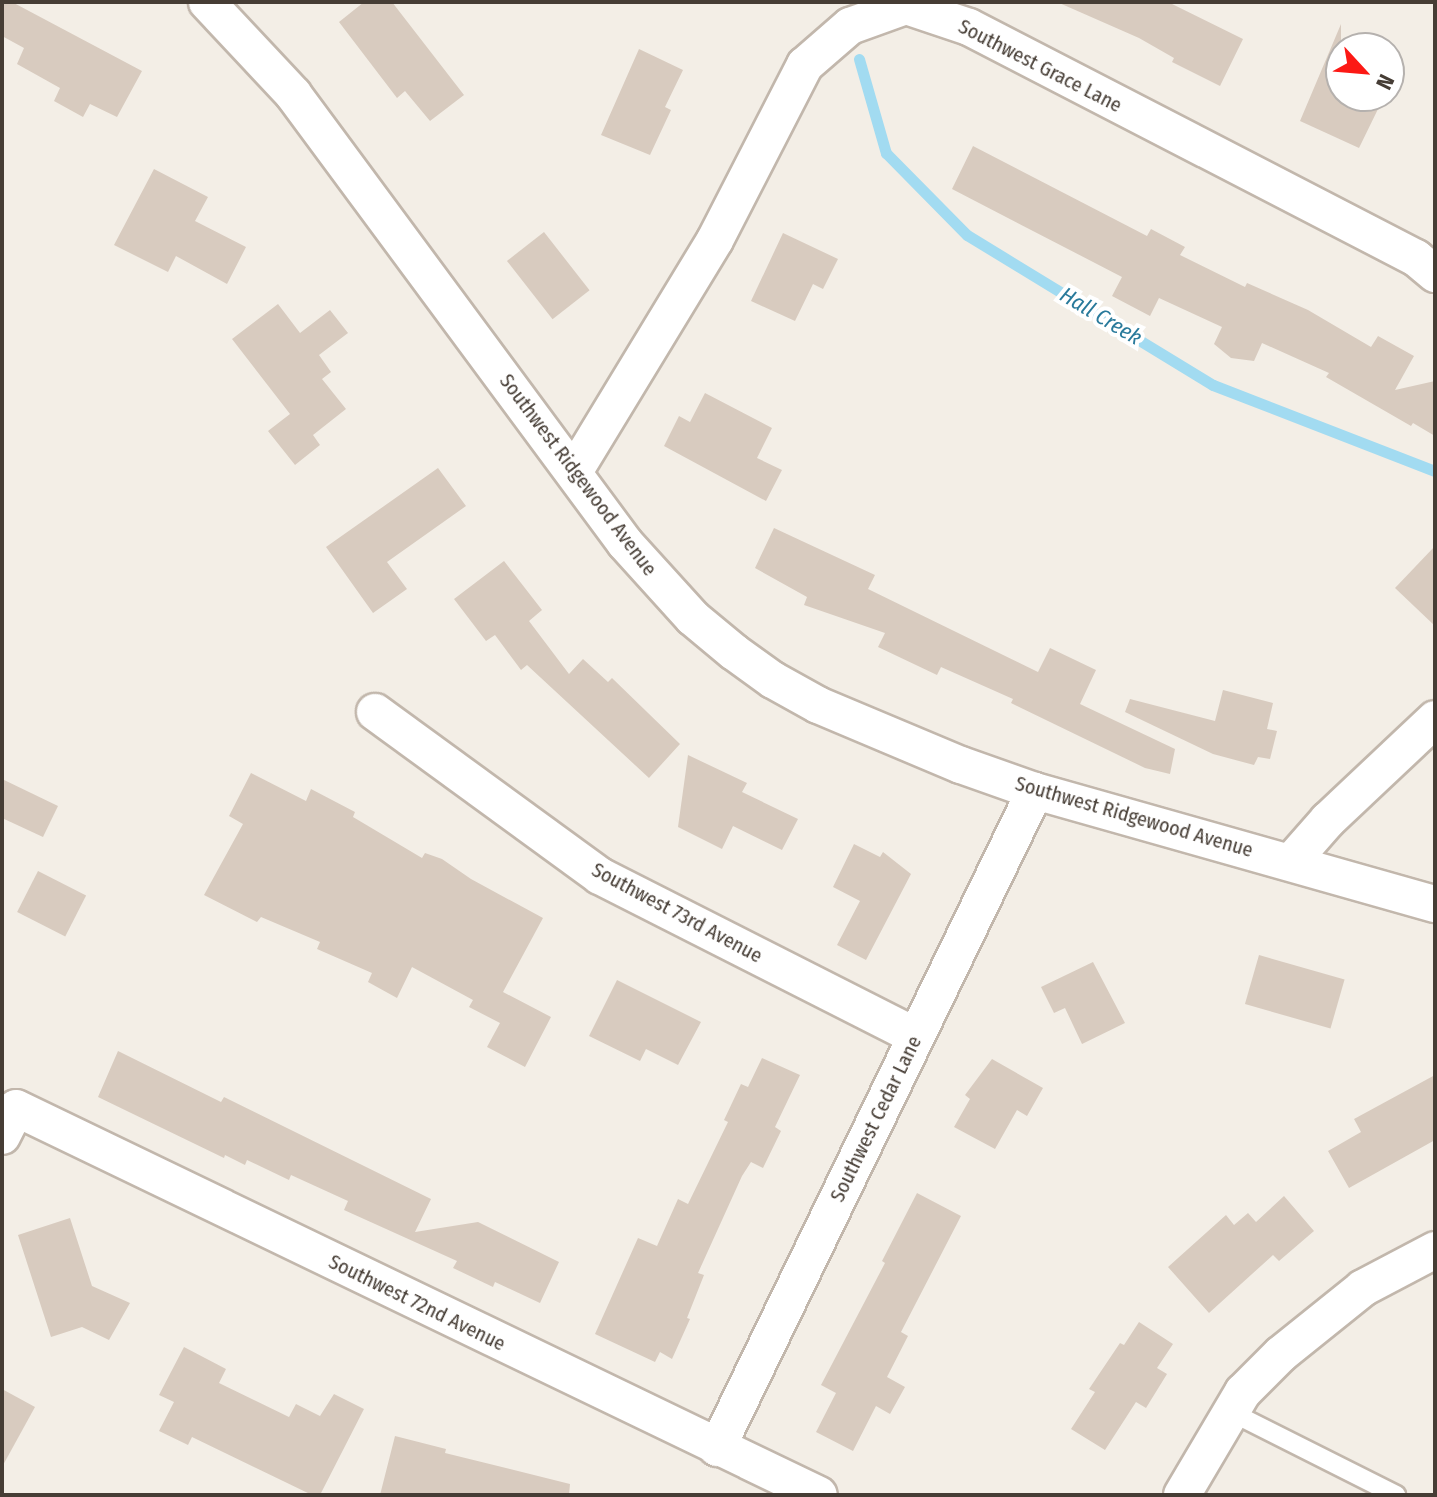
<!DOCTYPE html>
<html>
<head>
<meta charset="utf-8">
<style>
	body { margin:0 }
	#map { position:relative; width:1437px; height:1497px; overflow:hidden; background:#f3eee6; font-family:"Fira Sans Condensed",sans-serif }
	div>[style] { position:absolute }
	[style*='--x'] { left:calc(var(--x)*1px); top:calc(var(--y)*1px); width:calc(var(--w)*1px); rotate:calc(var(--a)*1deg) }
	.stream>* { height:11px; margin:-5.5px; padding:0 5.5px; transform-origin:5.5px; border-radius:5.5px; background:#a2dbf1 }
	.building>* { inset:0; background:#d8cbbf; transform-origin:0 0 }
	.roads { filter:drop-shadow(2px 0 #c2b7ac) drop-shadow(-2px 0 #c2b7ac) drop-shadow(0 2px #c2b7ac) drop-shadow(0 -2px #c2b7ac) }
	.service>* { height:18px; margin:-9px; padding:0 9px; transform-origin:9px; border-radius:9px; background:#fff }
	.minor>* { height:36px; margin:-18px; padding:0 18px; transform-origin:18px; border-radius:18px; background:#fff }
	span { translate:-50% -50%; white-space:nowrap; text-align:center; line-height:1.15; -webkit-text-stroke:8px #fff; paint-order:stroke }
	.street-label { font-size:20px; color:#463d35 }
	.water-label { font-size:22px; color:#297a9b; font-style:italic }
	.frame { position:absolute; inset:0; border:4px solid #463d35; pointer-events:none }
	.north { position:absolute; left:1325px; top:32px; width:80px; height:80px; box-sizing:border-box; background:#fff; border:2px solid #b5b1ae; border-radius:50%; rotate:116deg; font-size:22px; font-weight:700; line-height:32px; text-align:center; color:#463d35 }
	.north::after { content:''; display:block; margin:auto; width:28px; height:36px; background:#fc1915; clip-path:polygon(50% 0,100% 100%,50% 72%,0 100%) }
</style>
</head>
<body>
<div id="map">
	<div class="stream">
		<div style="--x:859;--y:59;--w:98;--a:74"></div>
		<div style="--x:886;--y:153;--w:115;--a:45.4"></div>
		<div style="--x:967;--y:235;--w:288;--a:31.4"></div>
		<div style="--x:1213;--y:385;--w:238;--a:21.2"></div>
	</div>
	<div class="building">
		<div style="clip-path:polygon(2px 2px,12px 2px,142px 71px,117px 117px,90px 104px,83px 117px,54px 101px,60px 88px,17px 64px,24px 48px,2px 36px)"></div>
		<div style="clip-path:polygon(364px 2px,392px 2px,464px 95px,430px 121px,405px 91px,397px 98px,339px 22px)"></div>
		<div style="clip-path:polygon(1057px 2px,1168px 2px,1243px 39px,1220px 86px,1172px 62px,1174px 58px,1139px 38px)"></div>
		<div style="clip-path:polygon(1341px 24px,1341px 96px,1355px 96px,1379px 107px,1359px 148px,1300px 121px)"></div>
		<div style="clip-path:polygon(639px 49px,683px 70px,665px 107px,671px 110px,650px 155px,601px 135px)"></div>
		<div style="clip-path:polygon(973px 146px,1147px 236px,1151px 229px,1185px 247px,1180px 255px,1245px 287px,1247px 283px,1308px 310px,1371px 347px,1378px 336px,1414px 356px,1395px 390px,1435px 381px,1435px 436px,1413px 423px,1411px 426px,1326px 377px,1329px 373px,1262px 343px,1254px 361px,1231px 358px,1214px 344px,1222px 327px,1159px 298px,1150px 316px,1112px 296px,1122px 277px,952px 189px)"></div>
		<div style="clip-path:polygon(154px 169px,208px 197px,195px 221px,246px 247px,227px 284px,176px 256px,168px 272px,114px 245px)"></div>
		<div style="left:544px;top:232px;width:74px;height:47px;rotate:52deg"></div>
		<div style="clip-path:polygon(783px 233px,838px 259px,823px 289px,813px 284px,795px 321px,751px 301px)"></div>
		<div style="clip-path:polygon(278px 304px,300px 333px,330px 310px,348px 333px,319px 355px,331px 372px,322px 379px,346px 409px,313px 435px,320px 445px,295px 465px,268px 431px,290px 414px,232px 339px)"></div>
		<div style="clip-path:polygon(705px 393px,772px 428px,757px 458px,782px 470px,766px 501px,664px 446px,679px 416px,690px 422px)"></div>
		<div style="clip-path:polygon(438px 468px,466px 506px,387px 562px,407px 589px,373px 613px,326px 547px)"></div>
		<div style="clip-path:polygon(774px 528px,875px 575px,868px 589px,1038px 672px,1050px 648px,1096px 670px,1080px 704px,1175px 749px,1170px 774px,1145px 768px,1011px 703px,1013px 699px,941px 667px,937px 675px,878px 647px,885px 633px,804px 605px,807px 597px,755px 568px)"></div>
		<div style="clip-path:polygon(1435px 546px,1435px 626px,1395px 588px)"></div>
		<div style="clip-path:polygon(504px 561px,542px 610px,529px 621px,569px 674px,583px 659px,608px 682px,612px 678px,680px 744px,649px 778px,527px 665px,521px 670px,495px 635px,486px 641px,454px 599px)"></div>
		<div style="clip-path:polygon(1223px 690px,1273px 703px,1267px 729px,1277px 731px,1270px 759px,1258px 757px,1254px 765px,1213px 754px,1125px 712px,1130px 699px,1215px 721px)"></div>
		<div style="clip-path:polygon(688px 755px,747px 783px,742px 792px,798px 819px,782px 850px,733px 826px,722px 849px,678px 827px)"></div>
		<div style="clip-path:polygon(251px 773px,306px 801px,311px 789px,355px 812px,353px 817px,422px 858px,425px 853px,442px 859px,471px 879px,543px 918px,503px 992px,551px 1017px,525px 1067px,487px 1047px,500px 1023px,469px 1007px,473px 1000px,412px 967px,397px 998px,368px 982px,372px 973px,317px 949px,320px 942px,261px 917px,257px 922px,204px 895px,243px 824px,229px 816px)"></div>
		<div style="clip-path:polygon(2px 779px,58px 806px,43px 837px,2px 818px)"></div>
		<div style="clip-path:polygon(854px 844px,880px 857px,883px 852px,911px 874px,866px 960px,837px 945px,860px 901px,833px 887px)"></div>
		<div style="left:38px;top:871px;width:54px;height:46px;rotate:27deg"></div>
		<div style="left:1259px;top:955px;width:89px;height:51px;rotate:16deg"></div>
		<div style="clip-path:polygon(1093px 962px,1125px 1023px,1082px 1044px,1065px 1008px,1054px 1013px,1041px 987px)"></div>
		<div style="clip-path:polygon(617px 980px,701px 1022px,678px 1065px,646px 1049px,640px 1061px,589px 1036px)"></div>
		<div style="clip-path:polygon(118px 1051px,221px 1102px,224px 1097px,431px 1199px,415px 1232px,478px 1222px,559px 1262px,540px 1303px,495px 1282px,493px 1287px,453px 1268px,457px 1261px,344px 1210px,348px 1201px,291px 1175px,289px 1180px,247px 1160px,245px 1165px,225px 1155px,224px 1158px,98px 1097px)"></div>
		<div style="clip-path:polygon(762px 1058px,800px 1075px,775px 1127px,781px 1131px,763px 1168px,751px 1162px,742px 1176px,698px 1273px,704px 1275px,687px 1318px,690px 1319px,672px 1359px,660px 1352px,655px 1362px,595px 1334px,638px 1238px,657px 1246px,678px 1199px,688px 1204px,728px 1122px,724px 1120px,741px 1084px,748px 1087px)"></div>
		<div style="clip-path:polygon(992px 1059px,1043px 1088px,1027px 1116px,1017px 1110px,995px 1149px,954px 1127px,970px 1099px,965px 1095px)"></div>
		<div style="clip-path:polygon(1435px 1075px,1435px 1140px,1349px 1188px,1328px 1151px,1361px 1132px,1354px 1119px)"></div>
		<div style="clip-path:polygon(917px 1193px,961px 1216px,901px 1332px,908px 1336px,887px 1377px,905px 1387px,890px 1414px,876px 1406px,853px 1451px,816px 1432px,836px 1393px,821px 1385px,885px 1263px,882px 1261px)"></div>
		<div style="clip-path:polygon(1284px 1196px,1314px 1231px,1279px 1261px,1273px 1255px,1209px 1313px,1168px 1267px,1226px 1215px,1234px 1225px,1248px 1213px,1256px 1222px)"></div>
		<div style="clip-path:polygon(70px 1218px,92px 1286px,130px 1303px,109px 1340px,82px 1327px,51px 1337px,18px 1235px)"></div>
		<div style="clip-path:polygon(1139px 1322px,1173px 1344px,1157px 1368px,1167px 1374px,1146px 1408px,1136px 1402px,1105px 1450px,1071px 1429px,1095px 1392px,1089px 1389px,1120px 1343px,1124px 1345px)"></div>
		<div style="clip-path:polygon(184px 1347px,226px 1369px,219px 1383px,289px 1417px,296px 1404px,320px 1416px,334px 1394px,364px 1409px,320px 1495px,312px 1495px,192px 1437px,188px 1445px,159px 1431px,174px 1402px,159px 1395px)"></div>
		<div style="clip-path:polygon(2px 1389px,35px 1407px,2px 1467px)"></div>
		<div style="clip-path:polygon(395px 1436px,446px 1449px,445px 1453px,570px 1484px,569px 1495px,380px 1495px)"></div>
	</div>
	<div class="roads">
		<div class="service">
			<div style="--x:1231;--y:1412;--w:185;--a:26.7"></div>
		</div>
		<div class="minor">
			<div style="--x:207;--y:2;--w:126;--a:46.9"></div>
			<div style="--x:293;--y:94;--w:558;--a:53.52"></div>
			<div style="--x:625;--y:543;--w:101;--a:47.8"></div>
			<div style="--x:693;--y:618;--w:53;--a:39.7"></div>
			<div style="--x:734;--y:652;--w:48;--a:35.7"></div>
			<div style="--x:773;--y:680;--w:51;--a:29.1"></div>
			<div style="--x:818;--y:705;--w:155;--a:22.8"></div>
			<div style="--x:961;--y:765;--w:78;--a:19.4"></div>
			<div style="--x:1035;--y:791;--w:416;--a:15.8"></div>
			<div style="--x:574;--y:472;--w:271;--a:-58.7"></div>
			<div style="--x:715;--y:240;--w:197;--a:-62.8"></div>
			<div style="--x:805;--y:65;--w:60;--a:-40.9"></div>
			<div style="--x:850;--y:26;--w:59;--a:-19.7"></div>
			<div style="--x:906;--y:6;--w:66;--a:18.4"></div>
			<div style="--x:969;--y:27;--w:503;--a:27.33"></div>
			<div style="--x:1416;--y:258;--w:25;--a:40"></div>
			<div style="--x:375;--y:712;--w:278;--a:36.1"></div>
			<div style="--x:600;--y:876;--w:353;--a:26.9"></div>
			<div style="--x:1292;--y:861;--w:55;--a:-48.7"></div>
			<div style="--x:1328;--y:820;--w:147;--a:-43.3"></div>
			<div style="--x:2;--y:1136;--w:31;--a:-63"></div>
			<div style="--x:16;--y:1108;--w:891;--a:25.73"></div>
			<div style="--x:717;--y:1448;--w:730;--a:-64.17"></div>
			<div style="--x:1182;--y:1495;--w:120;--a:-59.4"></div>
			<div style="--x:1243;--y:1392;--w:54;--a:-45"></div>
			<div style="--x:1281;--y:1354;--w:105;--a:-38.8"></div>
			<div style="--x:1363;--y:1288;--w:81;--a:-27.8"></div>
		</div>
	</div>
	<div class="street-label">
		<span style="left:1040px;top:66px;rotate:27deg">Southwest Grace Lane</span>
		<span style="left:578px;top:475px;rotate:53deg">Southwest Ridgewood Avenue</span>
		<span style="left:1134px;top:817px;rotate:16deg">Southwest Ridgewood Avenue</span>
		<span style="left:677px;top:913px;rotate:28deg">Southwest 73rd Avenue</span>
		<span style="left:876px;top:1119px;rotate:-64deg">Southwest Cedar Lane</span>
		<span style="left:417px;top:1303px;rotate:26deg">Southwest 72nd Avenue</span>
	</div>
	<div class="water-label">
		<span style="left:1101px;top:316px;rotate:31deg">Hall Creek</span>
	</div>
	<div class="frame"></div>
	<div class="north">N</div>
</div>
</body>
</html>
